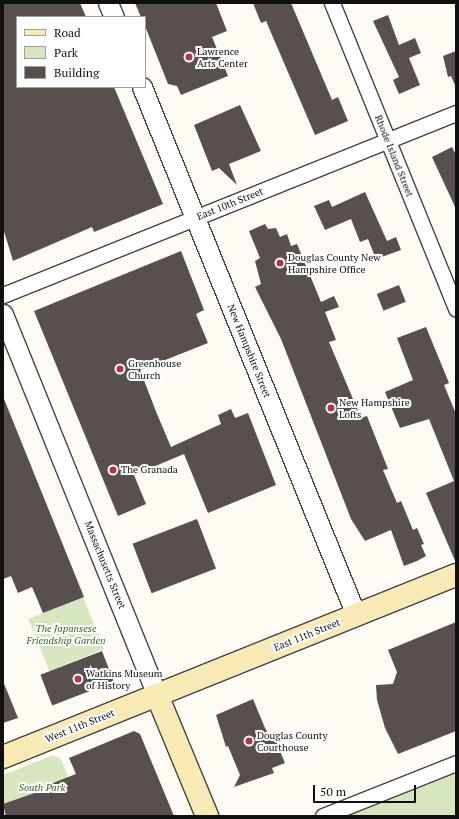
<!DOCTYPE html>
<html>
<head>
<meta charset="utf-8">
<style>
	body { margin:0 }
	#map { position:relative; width:459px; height:819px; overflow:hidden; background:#fefbf4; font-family:"PT Serif",serif }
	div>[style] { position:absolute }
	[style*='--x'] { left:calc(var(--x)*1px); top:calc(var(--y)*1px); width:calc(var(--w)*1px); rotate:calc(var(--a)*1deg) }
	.green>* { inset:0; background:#d8e6bf; transform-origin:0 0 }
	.building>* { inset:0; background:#58504d; transform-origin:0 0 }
	.roads { filter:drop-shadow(1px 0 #434343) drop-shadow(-1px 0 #434343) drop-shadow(0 1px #434343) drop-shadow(0 -1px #434343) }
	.minor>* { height:15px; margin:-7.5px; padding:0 7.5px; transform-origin:7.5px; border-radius:7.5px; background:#fff }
	.tertiary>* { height:19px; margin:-9.5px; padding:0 9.5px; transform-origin:9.5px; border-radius:9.5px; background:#fff }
	.secondary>* { height:22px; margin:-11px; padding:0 11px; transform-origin:11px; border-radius:11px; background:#f8e9b5 }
	.dots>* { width:11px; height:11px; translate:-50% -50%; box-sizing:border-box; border:2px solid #fff; border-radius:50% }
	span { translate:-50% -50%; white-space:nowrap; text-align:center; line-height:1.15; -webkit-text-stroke:4px #fff; paint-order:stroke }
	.poi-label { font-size:10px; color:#101010 }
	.left { translate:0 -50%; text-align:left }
	.street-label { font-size:10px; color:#101010 }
	.park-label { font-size:10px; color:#386225; font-style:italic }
	.frame { position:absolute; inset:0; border:4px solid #101010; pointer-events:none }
	.legend { position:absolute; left:16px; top:16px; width:130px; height:72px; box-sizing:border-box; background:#fff; border:1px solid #9f9f9f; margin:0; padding:5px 7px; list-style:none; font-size:12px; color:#101010 }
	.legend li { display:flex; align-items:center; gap:8px; height:20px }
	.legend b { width:20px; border:1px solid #9f9f9f }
	.scale { position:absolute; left:313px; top:785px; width:103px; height:18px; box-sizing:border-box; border:2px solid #101010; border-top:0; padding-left:5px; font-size:12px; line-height:14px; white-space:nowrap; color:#101010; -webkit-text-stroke:3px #fff; paint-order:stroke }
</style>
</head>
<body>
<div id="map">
	<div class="green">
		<div style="left:83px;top:597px;width:56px;height:59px;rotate:68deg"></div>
		<div style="clip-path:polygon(53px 755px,61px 759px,83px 816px,3px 816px,3px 775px)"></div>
		<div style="clip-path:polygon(456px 771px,456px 816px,344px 816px)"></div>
	</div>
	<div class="building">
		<div style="clip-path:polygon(3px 3px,80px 3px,86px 17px,17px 17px,17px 87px,114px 87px,163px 204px,94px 232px,92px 227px,13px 261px,3px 228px)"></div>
		<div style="clip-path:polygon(135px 3px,216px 3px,227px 31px,212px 37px,228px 76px,181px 95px,177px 86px,168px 84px,145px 26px,145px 17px,141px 17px)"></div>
		<div style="clip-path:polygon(253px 3px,291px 3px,332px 100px,338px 97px,348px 121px,315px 135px,266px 21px,261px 23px)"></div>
		<div style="clip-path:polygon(388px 15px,399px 45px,415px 38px,421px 53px,409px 58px,420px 85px,399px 94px,393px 80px,399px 77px,373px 21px)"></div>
		<div style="clip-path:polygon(456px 51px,456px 87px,451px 76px,448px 77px,443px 56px)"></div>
		<div style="clip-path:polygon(240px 105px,261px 151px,229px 164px,237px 185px,219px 168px,212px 171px,194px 125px)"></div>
		<div style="clip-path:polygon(452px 147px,456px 155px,456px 209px,432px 157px)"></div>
		<div style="clip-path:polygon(365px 192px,387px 241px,396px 237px,401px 250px,376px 259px,368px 239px,360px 242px,351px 219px,325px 230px,314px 206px,329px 200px,332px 207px)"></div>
		<div style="clip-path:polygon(265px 224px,268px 229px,276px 228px,280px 237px,287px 234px,291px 246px,297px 244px,321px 302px,334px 296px,339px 307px,325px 312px,336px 340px,329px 342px,361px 418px,367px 416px,388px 469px,383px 470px,397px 503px,401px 501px,413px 530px,417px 528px,424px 544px,421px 545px,426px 556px,417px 561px,404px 566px,391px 530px,365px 541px,351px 519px,281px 339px,255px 287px,261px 284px,255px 261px,260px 258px,249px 231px)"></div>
		<div style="clip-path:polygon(181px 251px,204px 310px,196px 314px,208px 343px,140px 370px,157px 414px,171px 447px,221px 424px,218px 415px,231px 409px,235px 418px,248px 413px,276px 485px,208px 513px,184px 454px,134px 475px,146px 504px,118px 516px,34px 311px)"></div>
		<div style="left:399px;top:285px;width:18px;height:24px;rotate:68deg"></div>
		<div style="clip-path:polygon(426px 327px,449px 383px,444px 385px,456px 414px,456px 563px,426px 493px,454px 481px,429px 419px,400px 428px,385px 392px,413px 380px,397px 338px)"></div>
		<div style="clip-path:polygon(4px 399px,84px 597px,43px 613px,32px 587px,18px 593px,11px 576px,3px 579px)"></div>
		<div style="left:197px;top:519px;width:53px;height:69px;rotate:69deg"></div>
		<div style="clip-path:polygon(456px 622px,456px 731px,398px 754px,385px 728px,377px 700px,376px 685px,393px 684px,397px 672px,388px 650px)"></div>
		<div style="left:102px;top:651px;width:33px;height:66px;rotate:69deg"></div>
		<div style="clip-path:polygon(3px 681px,18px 718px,3px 723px)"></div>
		<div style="clip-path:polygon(253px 699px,265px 728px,269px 735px,273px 734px,285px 763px,272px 768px,274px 773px,234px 787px,240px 775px,228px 746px,226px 747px,216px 715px)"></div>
		<div style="clip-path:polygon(134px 731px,140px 734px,174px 816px,6px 816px,3px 804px,49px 788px,48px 785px,76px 774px,69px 758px)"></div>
	</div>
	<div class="roads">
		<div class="minor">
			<div style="--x:332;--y:3;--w:330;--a:67.9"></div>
			<div style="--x:3;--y:295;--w:488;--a:-21.9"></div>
			<div style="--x:323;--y:816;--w:143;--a:-21.7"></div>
		</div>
		<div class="tertiary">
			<div style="--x:108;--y:3;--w:15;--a:67"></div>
			<div style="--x:142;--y:87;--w:570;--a:67.94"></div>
			<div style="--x:3;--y:314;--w:411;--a:68"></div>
		</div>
		<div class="secondary">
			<div style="--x:157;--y:695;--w:131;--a:67.5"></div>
			<div style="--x:3;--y:757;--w:488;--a:-21.9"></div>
		</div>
	</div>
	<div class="dots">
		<div style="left:189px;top:57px;background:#b43447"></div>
		<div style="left:280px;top:263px;background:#b43447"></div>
		<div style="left:120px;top:369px;background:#b43447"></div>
		<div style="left:331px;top:408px;background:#b43447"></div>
		<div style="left:113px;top:470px;background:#b43447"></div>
		<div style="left:78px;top:679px;background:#b43447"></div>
		<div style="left:249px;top:741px;background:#b43447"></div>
	</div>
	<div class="poi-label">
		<span class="left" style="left:197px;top:57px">Lawrence<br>Arts Center</span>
		<span class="left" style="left:288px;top:263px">Douglas County New<br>Hampshire Office</span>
		<span class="left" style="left:128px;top:369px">Greenhouse<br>Church</span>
		<span class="left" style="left:339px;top:408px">New Hampshire<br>Lofts</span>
		<span class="left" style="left:121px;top:470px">The Granada</span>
		<span class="left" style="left:86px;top:679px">Watkins Museum<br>of History</span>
		<span class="left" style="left:257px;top:741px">Douglas County<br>Courthouse</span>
	</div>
	<div class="street-label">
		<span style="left:394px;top:156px;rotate:68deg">Rhode Island Street</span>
		<span style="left:230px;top:204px;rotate:-22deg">East 10th Street</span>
		<span style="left:249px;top:351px;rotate:68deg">New Hampshire Street</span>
		<span style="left:105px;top:565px;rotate:68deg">Massachusetts Street</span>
		<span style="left:307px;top:635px;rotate:-22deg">East 11th Street</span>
		<span style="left:80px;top:726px;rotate:-22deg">West 11th Street</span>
	</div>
	<div class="park-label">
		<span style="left:66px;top:634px">The Japansese<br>Friendship Garden</span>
		<span style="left:42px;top:788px">South Park</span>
	</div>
	<div class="frame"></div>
	<ul class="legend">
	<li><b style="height:5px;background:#f8e9b5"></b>Road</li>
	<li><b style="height:11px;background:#d8e6bf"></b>Park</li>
	<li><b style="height:11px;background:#58504d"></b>Building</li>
	</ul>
	<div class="scale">50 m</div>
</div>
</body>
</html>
